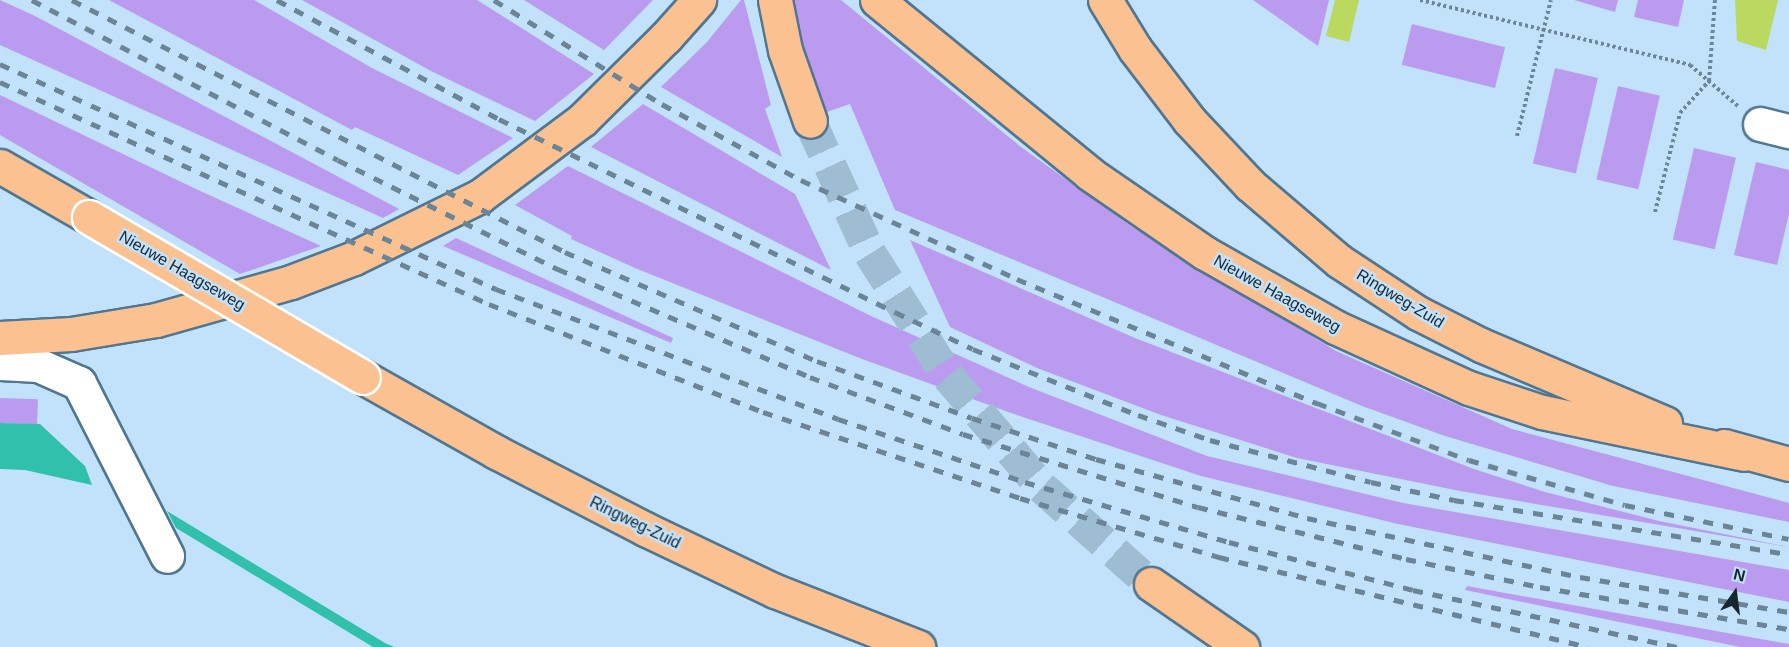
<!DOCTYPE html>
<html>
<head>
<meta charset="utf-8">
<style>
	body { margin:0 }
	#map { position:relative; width:1789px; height:647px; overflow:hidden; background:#c1e2fa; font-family:Arial,sans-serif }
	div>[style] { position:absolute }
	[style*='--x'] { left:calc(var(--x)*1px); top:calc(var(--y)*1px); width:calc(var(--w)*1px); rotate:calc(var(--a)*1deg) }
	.green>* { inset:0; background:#bb9bef; transform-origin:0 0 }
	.water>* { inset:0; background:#30c0ac }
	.building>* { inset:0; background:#bbd85f }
	.highway-tunnel>* { height:33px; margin-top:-16.5px; transform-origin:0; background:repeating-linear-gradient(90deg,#9fbdd2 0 33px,transparent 0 49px) }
	.path>* { height:4px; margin-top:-2px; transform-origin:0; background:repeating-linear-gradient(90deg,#6d8697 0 3px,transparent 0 6px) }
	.roads { filter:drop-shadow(2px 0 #517692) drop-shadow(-2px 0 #517692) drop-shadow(0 2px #517692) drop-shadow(0 -2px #517692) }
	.minor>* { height:33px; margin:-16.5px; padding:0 16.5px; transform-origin:16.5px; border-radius:16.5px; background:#fff }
	.highway>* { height:33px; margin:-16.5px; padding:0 16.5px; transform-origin:16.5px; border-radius:16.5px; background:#fbc190 }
	.rail>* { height:4.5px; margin-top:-2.25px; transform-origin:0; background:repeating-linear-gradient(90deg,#6c8596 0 10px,transparent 0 20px) }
	.bridges { filter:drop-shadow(2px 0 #fff) drop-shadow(-2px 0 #fff) drop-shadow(0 2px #fff) drop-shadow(0 -2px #fff) }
	.highway-bridge>* { height:33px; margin:-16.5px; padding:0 16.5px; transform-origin:16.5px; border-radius:16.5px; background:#fbc190 }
	span { translate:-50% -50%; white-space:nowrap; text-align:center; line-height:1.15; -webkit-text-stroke:5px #c1e2fa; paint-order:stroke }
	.street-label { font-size:16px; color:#172732 }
	.north { position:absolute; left:1705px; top:563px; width:60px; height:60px; -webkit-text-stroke:4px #c1e2fa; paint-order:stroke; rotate:14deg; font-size:16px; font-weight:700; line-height:24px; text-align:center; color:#172732 }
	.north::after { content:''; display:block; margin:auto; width:21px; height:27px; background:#172732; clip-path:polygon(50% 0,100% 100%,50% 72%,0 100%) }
</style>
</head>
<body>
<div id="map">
	<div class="green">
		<div style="clip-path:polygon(0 0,35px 16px,399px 209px,383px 218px,0 45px)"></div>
		<div style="clip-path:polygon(109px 0,254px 0,372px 68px,513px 138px,458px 175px,355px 127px,352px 130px)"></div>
		<div style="clip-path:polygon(302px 0,477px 0,594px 74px,535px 121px,431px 71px)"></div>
		<div style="clip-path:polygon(524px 0,653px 0,604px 50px)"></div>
		<div style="clip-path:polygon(741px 0,744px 0,771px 105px,765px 109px,782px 157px,661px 87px,707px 42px)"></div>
		<div style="clip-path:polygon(784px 0,841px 0,1021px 147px,1131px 226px,1336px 351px,1512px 429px,1789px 503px,1789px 522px,1613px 486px,1445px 436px,1362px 406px,895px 210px,850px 104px,821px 114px)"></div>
		<div style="clip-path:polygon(1253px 0,1329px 0,1318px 46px)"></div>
		<div style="clip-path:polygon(1574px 0,1618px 0,1615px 12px)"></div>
		<div style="clip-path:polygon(1638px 0,1684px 0,1678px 27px,1634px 17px)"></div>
		<div style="left:1412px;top:24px;width:96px;height:42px;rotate:14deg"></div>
		<div style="left:1555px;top:68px;width:44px;height:98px;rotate:13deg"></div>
		<div style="left:1618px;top:86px;width:43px;height:96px;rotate:13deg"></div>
		<div style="clip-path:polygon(0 95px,196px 189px,321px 246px,240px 274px,0 135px)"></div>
		<div style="clip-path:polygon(643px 104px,795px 194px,831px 270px,591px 147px)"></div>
		<div style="left:1694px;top:148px;width:43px;height:94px;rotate:13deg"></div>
		<div style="clip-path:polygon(1756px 162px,1789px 170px,1789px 214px,1777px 265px,1734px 255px)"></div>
		<div style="clip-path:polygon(568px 166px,871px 316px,1029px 387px,1207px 456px,1403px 503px,1789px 570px,1789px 602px,1398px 524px,1201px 476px,1011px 413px,862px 359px,635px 268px,571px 239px,572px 236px,515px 205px)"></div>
		<div style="clip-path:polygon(456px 238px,673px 338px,671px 343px,443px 246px)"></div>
		<div style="clip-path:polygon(910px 240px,1135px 338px,1474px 469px,1545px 492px,1659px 521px,1789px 547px,1460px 491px,1297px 458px,1161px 415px,1037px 368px,950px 327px)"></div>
		<div style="left:0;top:398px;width:38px;height:25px;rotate:2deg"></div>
		<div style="clip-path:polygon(1467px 586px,1789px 644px,1789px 647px,1740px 647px,1465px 590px)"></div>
	</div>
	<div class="water">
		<div style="clip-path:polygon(0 423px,40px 424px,85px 466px,92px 485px,25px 470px,0 469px)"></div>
		<div style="clip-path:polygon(167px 511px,385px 643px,394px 647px,373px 647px,176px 528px)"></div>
	</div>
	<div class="building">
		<div style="clip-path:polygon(1335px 0,1359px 0,1349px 42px,1326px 36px)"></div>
		<div style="clip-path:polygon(1735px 0,1778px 0,1766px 50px,1737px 41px)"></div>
	</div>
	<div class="highway-tunnel">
		<div style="--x:810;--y:121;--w:145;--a:65.6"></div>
		<div style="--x:870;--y:253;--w:146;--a:57.6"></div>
		<div style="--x:948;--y:376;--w:145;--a:49.7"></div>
		<div style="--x:1042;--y:487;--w:146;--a:41.7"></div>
	</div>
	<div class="path">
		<div style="--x:1420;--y:0;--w:278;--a:13.5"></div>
		<div style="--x:1690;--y:65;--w:65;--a:40.6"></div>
		<div style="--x:1517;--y:136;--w:140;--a:-76"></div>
		<div style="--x:1655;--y:212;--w:102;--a:-75.8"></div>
		<div style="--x:1680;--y:113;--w:43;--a:-47.8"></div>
		<div style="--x:1709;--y:81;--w:81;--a:-85.8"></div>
	</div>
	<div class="roads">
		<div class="minor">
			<div style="--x:1760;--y:124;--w:30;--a:14"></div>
			<div style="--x:0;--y:363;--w:38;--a:3"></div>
			<div style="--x:38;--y:365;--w:45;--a:23.7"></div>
			<div style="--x:79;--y:383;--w:194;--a:63"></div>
		</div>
		<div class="highway">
			<div style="--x:775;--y:0;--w:51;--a:78.7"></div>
			<div style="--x:785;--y:50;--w:75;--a:70.6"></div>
			<div style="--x:877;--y:0;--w:275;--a:39.2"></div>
			<div style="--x:1090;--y:174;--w:140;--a:34.5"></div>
			<div style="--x:1205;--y:253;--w:150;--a:29.6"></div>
			<div style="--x:1335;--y:327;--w:147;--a:24.5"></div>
			<div style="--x:1469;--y:388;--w:77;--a:18.2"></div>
			<div style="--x:1542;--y:412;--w:206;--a:11.7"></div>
			<div style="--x:1105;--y:0;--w:57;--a:58.5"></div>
			<div style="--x:1135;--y:49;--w:89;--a:52.7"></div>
			<div style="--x:1189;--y:120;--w:89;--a:46.8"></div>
			<div style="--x:1250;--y:185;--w:117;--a:40.5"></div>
			<div style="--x:1339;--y:261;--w:95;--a:33.4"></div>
			<div style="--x:1418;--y:313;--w:71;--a:26.9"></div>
			<div style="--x:1481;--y:345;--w:200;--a:23"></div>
			<div style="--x:0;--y:166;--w:103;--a:29.8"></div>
			<div style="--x:0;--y:338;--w:71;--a:-3.2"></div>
			<div style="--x:71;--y:334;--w:86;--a:-9.4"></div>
			<div style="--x:156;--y:320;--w:140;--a:-15.7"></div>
			<div style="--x:291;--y:282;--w:67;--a:-20.9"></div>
			<div style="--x:354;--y:258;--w:140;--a:-26.2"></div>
			<div style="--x:480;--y:196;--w:127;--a:-36.7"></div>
			<div style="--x:582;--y:120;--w:118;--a:-44.7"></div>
			<div style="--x:666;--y:37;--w:50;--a:-48.3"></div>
			<div style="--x:363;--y:377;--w:153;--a:29.4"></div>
			<div style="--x:496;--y:452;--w:168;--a:27.3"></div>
			<div style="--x:645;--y:529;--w:144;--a:25.5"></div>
			<div style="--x:775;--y:591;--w:154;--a:21.4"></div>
			<div style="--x:1724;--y:446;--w:67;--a:15.5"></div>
			<div style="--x:1151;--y:584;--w:111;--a:34.7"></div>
		</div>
	</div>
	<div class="rail">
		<div style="--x:32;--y:0;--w:345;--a:27.6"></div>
		<div style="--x:338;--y:160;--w:246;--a:26.4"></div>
		<div style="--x:558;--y:269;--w:274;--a:23.2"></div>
		<div style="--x:810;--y:377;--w:163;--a:20.4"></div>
		<div style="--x:963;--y:434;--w:246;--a:17.3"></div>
		<div style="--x:1198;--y:507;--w:214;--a:14"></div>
		<div style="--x:1406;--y:559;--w:137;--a:11.8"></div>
		<div style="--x:1540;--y:587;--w:253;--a:9.6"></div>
		<div style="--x:72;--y:0;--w:554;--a:27.07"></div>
		<div style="--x:565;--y:252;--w:275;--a:23.4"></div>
		<div style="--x:817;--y:361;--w:165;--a:20.2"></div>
		<div style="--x:972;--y:418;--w:131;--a:18.3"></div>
		<div style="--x:1096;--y:459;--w:219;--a:15.6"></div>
		<div style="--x:1307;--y:518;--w:279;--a:12.2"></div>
		<div style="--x:1580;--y:577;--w:212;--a:9.5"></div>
		<div style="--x:277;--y:0;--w:252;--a:28.2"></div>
		<div style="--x:499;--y:119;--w:441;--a:26"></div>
		<div style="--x:895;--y:312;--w:86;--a:25.4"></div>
		<div style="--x:973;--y:349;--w:178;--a:21.8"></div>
		<div style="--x:1138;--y:415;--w:76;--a:19.1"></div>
		<div style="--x:1210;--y:440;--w:166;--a:14.6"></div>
		<div style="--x:1371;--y:482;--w:85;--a:12.2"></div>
		<div style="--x:1454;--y:500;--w:339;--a:9.2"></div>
		<div style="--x:494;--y:0;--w:198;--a:31.8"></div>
		<div style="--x:662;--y:104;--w:158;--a:28.7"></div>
		<div style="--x:801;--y:180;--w:238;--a:24.6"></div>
		<div style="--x:1017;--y:279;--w:325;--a:22.5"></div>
		<div style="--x:1317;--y:403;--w:162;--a:20.6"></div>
		<div style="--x:1469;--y:460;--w:162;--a:16.1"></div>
		<div style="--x:1625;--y:505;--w:167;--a:11.7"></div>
		<div style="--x:0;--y:64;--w:545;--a:24.4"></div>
		<div style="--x:496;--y:289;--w:366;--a:20.8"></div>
		<div style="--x:838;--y:419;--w:197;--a:18.6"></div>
		<div style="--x:1025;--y:482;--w:213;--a:16.4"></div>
		<div style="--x:1229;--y:542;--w:190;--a:14.6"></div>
		<div style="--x:1413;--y:590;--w:270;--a:12.2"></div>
		<div style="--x:0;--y:82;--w:537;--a:24.42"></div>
		<div style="--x:489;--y:304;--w:295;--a:21.5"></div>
		<div style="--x:763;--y:412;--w:271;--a:18.5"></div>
		<div style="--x:1020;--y:498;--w:208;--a:16.5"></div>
		<div style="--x:1219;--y:557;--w:380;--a:13.7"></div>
	</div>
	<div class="bridges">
		<div class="highway-bridge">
			<div style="--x:89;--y:217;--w:317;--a:30.3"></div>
		</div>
	</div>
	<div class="street-label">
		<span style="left:182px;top:271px;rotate:30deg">Nieuwe Haagseweg</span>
		<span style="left:1277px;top:294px;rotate:29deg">Nieuwe Haagseweg</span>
		<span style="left:1400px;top:299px;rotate:31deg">Ringweg-Zuid</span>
		<span style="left:635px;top:523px;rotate:26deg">Ringweg-Zuid</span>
	</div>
	<div class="north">N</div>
</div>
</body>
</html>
